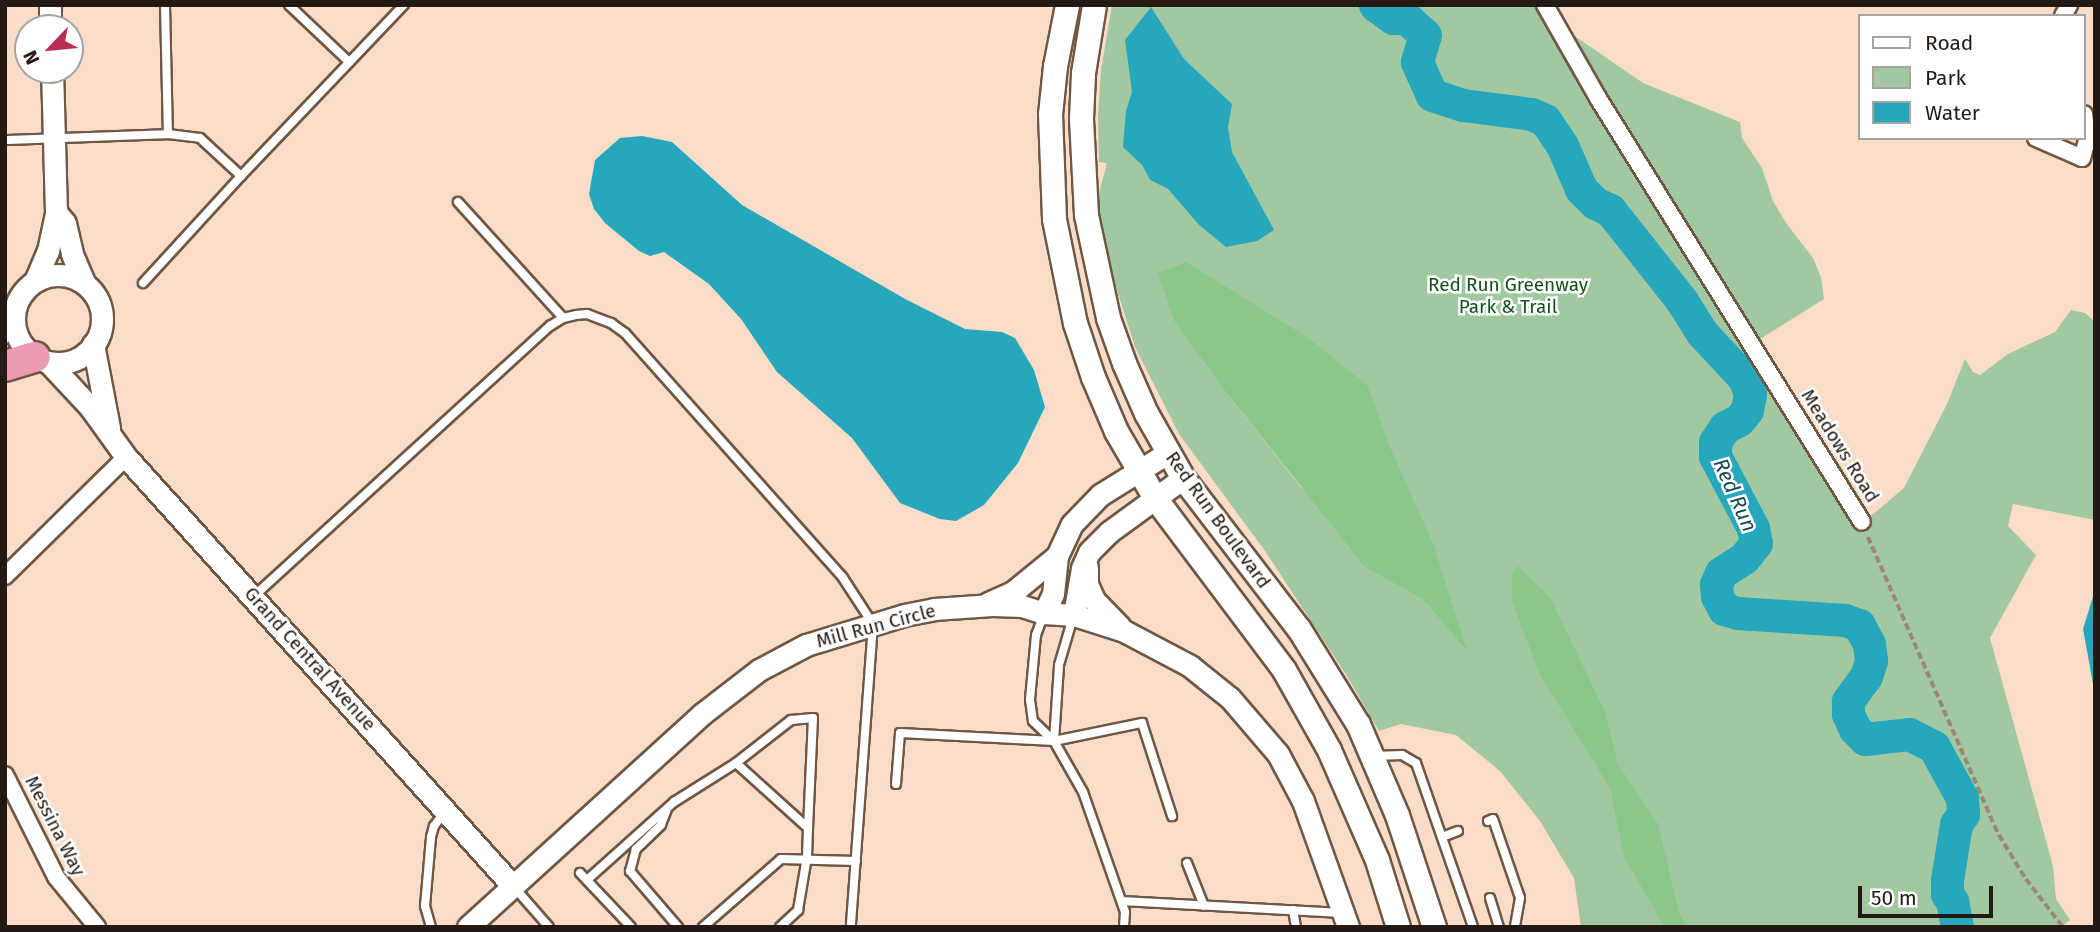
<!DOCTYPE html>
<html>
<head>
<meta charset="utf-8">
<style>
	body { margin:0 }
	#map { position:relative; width:2100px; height:932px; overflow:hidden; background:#faddc8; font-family:"Fira Sans",sans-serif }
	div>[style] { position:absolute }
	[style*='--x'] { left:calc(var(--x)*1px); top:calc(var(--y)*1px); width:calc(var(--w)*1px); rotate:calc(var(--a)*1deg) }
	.green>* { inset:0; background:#a2c8a1 }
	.forest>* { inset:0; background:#8ac88a }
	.water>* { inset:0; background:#26a7bb }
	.river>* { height:33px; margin:-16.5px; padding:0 16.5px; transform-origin:16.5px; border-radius:16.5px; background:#26a7bb }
	.path>* { height:3.5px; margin-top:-1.75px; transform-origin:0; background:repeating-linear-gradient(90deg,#9c8779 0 7px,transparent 0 10.5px) }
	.roads { filter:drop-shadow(2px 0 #6f5745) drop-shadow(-2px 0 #6f5745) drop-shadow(0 2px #6f5745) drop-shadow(0 -2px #6f5745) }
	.service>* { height:8px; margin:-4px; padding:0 4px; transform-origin:4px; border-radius:4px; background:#fff }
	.minor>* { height:16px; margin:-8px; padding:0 8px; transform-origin:8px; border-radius:8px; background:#fff }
	.tertiary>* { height:21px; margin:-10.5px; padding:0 10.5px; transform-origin:10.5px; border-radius:10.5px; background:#fff }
	.tertiary>.ring { margin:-10.5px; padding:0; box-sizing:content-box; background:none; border:21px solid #fff; border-radius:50% }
	.secondary>* { height:23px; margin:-11.5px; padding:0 11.5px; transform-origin:11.5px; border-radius:11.5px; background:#fff }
	.motorway>* { height:30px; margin:-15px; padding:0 15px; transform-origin:15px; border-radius:15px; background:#ec9bb3 }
	span { translate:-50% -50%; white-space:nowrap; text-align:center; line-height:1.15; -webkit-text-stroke:5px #fff; paint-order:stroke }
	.park-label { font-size:19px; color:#115217 }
	.street-label { font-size:19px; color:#241a13 }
	.water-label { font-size:21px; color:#144951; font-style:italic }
	.frame { position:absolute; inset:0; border:7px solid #241a13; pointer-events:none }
	.legend { position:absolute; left:1858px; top:14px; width:228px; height:126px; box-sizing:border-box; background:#fff; border:2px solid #a7a3a1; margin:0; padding:9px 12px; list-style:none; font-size:21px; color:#241a13 }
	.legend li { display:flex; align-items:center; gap:14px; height:35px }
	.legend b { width:35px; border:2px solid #a7a3a1 }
	.north { position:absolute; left:14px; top:14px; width:70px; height:70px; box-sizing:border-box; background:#fff; border:2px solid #a7a3a1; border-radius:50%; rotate:244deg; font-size:19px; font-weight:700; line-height:28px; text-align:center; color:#241a13 }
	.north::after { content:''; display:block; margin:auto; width:24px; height:32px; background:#bc2c52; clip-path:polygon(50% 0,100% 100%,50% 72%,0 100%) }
	.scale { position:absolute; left:1858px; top:886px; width:135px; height:32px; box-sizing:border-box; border:4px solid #241a13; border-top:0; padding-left:9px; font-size:21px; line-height:24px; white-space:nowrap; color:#241a13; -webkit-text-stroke:5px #fff; paint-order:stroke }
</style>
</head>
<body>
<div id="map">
	<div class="green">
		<div style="clip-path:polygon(evenodd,1112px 5px,1553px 5px,1566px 30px,1643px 83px,1740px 122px,1742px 138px,1762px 168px,1773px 201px,1786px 223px,1813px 258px,1821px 277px,1824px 299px,1757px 341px,1831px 461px,1836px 459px,1871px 516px,1904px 488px,1947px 404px,1965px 359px,1973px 372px,1980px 375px,2008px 354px,2055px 332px,2071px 310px,2085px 313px,2095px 322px,2095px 520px,2013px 504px,2008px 526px,2036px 555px,1990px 638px,2053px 866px,2056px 899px,2070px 920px,2061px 927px,1581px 927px,1574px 878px,1540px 821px,1500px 771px,1456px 735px,1401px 724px,1379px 731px,1347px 676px,1265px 551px,1179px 434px,1135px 347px,1111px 271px,1097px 201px,1107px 163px,1099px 162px,1098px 116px,1101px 70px,1112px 5px,1142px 165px,1235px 245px,1198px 224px,1168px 189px,1150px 180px,1142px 165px,1112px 5px,1187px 262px,1247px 300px,1303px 490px,1229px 396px,1187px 262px)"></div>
	</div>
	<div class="forest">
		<div style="clip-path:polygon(1187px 262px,1307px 337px,1367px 385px,1389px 445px,1434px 546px,1467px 651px,1423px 599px,1365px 567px,1229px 396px,1175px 322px,1158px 273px)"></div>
		<div style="clip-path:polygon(1518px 566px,1550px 597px,1605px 712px,1618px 764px,1658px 824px,1679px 913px,1687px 927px,1664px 927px,1624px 856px,1610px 788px,1539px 673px,1512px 601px,1512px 572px)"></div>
	</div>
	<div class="water">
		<div style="clip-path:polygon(1151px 7px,1184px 59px,1232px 104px,1228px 127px,1232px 152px,1274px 230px,1257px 241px,1226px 247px,1198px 224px,1168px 189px,1150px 180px,1142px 165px,1123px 147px,1126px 111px,1132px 92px,1125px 40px)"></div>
		<div style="clip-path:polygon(642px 136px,672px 142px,742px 205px,907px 300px,965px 329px,1002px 332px,1015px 338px,1034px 370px,1045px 407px,1018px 463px,984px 505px,956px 521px,940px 519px,900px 503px,852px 438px,777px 372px,741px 319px,709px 284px,664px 252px,650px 256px,639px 251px,605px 223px,594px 209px,589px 194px,595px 160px,620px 138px)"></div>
		<div style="clip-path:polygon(2095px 590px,2095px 695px,2083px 629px)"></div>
	</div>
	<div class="river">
		<div style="--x:1375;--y:5;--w:22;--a:36"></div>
		<div style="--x:1393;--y:18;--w:13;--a:0"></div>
		<div style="--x:1406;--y:18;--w:25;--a:42"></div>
		<div style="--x:1425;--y:35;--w:28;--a:107"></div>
		<div style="--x:1417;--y:62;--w:36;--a:66"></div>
		<div style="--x:1432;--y:95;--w:33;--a:18"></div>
		<div style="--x:1463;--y:105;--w:69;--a:7.5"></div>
		<div style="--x:1531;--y:114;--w:15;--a:23"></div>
		<div style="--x:1545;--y:120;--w:30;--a:56"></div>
		<div style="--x:1562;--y:145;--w:48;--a:66.6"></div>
		<div style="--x:1581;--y:189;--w:20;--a:45"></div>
		<div style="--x:1595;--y:203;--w:17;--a:25"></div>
		<div style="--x:1610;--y:210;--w:116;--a:51.6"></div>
		<div style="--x:1682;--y:301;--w:38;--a:58"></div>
		<div style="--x:1702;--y:333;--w:62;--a:47"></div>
		<div style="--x:1744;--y:378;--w:17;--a:69"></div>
		<div style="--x:1750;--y:394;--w:16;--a:101"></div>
		<div style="--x:1747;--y:410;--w:13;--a:129"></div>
		<div style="--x:1739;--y:420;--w:16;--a:153"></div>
		<div style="--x:1725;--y:427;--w:18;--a:124"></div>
		<div style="--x:1715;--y:442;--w:14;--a:90"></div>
		<div style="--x:1715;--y:456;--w:81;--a:62.2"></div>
		<div style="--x:1753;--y:528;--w:15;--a:79"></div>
		<div style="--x:1756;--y:543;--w:19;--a:129"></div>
		<div style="--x:1744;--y:558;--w:27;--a:147"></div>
		<div style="--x:1721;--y:573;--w:12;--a:114"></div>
		<div style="--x:1716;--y:584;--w:12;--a:85"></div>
		<div style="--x:1717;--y:596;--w:15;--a:62"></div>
		<div style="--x:1724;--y:609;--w:14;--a:17"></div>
		<div style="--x:1737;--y:613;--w:108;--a:3.7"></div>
		<div style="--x:1845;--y:620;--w:15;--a:20"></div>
		<div style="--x:1859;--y:625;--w:21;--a:62"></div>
		<div style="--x:1869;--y:644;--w:17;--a:83"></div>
		<div style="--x:1871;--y:661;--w:16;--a:108"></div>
		<div style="--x:1866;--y:676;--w:31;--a:126"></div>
		<div style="--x:1848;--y:701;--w:13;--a:90"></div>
		<div style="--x:1848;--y:714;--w:17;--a:65"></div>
		<div style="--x:1855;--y:729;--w:14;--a:45"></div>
		<div style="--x:1865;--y:739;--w:44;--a:-6.5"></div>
		<div style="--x:1909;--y:734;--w:28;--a:27"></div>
		<div style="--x:1934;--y:747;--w:58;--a:61.2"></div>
		<div style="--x:1962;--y:798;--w:16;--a:86"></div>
		<div style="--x:1963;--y:814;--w:12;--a:125"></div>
		<div style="--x:1956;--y:824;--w:57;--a:99.1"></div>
		<div style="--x:1947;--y:880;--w:14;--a:90"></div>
		<div style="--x:1947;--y:894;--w:9;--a:54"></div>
		<div style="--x:1952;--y:901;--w:26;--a:79"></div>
	</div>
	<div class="path">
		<div style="--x:1868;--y:537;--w:326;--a:66.3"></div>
		<div style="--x:1999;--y:835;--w:52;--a:58.5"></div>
		<div style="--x:2026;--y:879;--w:61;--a:52.4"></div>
	</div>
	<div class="roads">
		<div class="service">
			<div style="--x:165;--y:5;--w:129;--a:88.7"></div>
			<div style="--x:168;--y:134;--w:32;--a:7"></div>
			<div style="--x:200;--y:138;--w:56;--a:42.8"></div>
			<div style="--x:241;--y:176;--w:236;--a:-46.4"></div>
			<div style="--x:289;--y:5;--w:83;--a:43.5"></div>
			<div style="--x:5;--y:140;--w:163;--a:-2.1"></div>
			<div style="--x:458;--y:202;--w:156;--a:47.8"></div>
			<div style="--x:143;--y:283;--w:145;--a:-47.5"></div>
			<div style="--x:5;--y:339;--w:16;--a:-55"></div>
			<div style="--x:254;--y:596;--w:401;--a:-42.4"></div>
			<div style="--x:550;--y:326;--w:15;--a:-32"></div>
			<div style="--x:563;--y:318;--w:13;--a:-13"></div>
			<div style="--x:576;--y:315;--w:11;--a:-5"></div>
			<div style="--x:587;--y:314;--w:26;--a:21"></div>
			<div style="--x:611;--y:323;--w:17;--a:36"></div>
			<div style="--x:625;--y:333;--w:328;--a:48.3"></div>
			<div style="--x:843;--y:578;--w:55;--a:56.9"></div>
			<div style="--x:873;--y:624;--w:304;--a:94.2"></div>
			<div style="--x:1043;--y:616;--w:20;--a:110"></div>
			<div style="--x:1036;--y:635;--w:65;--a:95.3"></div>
			<div style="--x:1030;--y:700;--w:21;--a:82"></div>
			<div style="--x:1033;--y:721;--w:29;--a:44"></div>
			<div style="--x:1054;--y:741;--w:59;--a:60.4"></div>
			<div style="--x:1083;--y:792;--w:127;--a:70.7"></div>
			<div style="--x:1125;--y:912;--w:15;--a:94"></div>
			<div style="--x:1054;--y:741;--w:76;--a:-86.2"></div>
			<div style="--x:1059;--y:665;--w:50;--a:-73.7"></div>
			<div style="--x:1374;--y:756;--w:28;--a:-2"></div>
			<div style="--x:1402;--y:755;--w:16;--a:30"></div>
			<div style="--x:1416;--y:763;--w:174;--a:70.8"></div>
			<div style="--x:896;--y:784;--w:51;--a:-85.5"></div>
			<div style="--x:900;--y:733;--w:154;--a:3"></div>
			<div style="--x:1054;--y:741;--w:90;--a:-11.6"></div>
			<div style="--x:1142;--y:723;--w:98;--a:72.1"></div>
			<div style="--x:667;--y:809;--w:17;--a:111"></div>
			<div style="--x:661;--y:825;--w:35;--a:136"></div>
			<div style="--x:636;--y:849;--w:23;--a:105"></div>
			<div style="--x:630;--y:871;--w:74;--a:49.4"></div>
			<div style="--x:1488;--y:821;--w:5;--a:-22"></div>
			<div style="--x:1493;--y:819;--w:83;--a:71.1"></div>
			<div style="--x:1520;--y:898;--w:29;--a:100"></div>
			<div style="--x:1442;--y:837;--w:17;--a:-21"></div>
			<div style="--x:1187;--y:863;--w:46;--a:68.4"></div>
			<div style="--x:580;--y:873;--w:74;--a:46.6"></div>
			<div style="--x:587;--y:880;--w:117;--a:-41.9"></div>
			<div style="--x:674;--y:802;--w:73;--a:-32.2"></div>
			<div style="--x:514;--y:887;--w:53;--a:48.8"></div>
			<div style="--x:1490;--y:898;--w:30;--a:73"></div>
			<div style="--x:1122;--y:901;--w:220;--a:3.1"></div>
			<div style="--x:1293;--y:910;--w:17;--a:80"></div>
			<div style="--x:431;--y:927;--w:22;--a:-106"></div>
			<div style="--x:425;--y:906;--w:69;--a:-85"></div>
			<div style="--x:431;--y:837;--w:11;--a:-75"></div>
			<div style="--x:434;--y:826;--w:16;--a:-52"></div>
			<div style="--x:703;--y:927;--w:103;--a:-41.1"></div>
			<div style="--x:781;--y:859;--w:75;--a:1.5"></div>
			<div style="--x:780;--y:927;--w:25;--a:-43"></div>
			<div style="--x:798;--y:910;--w:54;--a:-80.4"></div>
			<div style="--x:807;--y:857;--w:29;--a:-88"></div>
			<div style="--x:808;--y:828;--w:110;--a:-87.4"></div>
			<div style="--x:813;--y:718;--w:22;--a:175"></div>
			<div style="--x:791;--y:720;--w:70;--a:142"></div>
			<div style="--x:736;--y:763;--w:97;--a:42.1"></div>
		</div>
		<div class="minor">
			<div style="--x:1545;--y:5;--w:107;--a:60.3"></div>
			<div style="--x:1598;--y:98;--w:499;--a:58.1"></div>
			<div style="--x:2063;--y:16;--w:13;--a:-61"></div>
			<div style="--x:2036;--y:138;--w:50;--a:23.5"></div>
			<div style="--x:2082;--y:158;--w:18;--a:-74"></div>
			<div style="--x:2087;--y:141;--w:27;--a:-96"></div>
			<div style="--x:5;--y:576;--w:170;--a:-44.5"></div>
			<div style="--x:5;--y:775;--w:114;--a:63.4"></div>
			<div style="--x:56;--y:877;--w:65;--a:50.6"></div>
		</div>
		<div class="tertiary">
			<div style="--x:50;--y:5;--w:23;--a:90"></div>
			<div style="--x:56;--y:212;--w:14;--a:51"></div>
			<div style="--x:65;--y:223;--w:32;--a:77"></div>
			<div style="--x:72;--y:254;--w:33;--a:67"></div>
			<div class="ring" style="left:14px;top:275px;width:67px;height:67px"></div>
			<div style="--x:35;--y:281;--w:33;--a:-67"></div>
			<div style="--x:48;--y:251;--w:40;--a:-78"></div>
			<div style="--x:56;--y:212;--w:142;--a:-91.6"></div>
			<div style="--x:93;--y:344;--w:86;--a:79.2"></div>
			<div style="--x:48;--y:362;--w:62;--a:47"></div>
			<div style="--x:90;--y:407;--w:62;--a:54.2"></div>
			<div style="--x:126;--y:457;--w:575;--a:47.96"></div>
			<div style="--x:1087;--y:567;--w:17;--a:90"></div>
			<div style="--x:1087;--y:584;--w:17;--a:66"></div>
			<div style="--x:1094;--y:600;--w:37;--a:46"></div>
			<div style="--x:988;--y:603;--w:27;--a:-24"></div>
			<div style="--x:1013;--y:592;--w:57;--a:-39.3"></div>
			<div style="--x:1044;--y:613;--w:21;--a:-65"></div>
			<div style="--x:1053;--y:594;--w:38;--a:-84"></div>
			<div style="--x:1057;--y:556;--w:35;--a:-65"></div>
			<div style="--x:1072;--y:524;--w:40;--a:-46"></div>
			<div style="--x:1100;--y:495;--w:81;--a:-31.9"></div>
			<div style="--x:1074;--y:615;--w:48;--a:-80.3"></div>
			<div style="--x:1082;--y:568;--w:17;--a:-66"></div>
			<div style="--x:1089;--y:552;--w:28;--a:-45"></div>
			<div style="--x:1109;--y:532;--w:92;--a:-36.1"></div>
			<div style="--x:468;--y:927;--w:316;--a:-42.3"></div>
			<div style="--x:702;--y:714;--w:72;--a:-37.7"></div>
			<div style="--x:759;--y:670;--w:53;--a:-28"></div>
			<div style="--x:806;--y:645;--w:102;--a:-17"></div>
			<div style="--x:904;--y:615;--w:31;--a:-11"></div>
			<div style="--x:934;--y:609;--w:58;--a:-3.9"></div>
			<div style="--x:992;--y:605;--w:30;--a:2"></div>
			<div style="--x:1022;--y:606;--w:23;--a:18"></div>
			<div style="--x:1044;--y:613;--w:30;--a:4"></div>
			<div style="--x:1074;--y:615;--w:52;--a:17.7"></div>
			<div style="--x:1124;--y:631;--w:75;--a:27.9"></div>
			<div style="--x:1190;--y:666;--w:51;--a:38.7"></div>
			<div style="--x:1230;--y:698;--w:74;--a:49.4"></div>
			<div style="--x:1278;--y:754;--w:53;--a:62"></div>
			<div style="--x:1303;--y:801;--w:134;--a:70.3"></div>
		</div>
		<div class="secondary">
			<div style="--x:1067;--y:5;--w:62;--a:101.1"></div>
			<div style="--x:1055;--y:66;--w:48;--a:95.9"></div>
			<div style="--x:1050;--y:114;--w:105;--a:87.8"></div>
			<div style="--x:1054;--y:219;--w:106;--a:78.6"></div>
			<div style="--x:1075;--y:323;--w:57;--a:71.6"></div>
			<div style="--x:1093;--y:377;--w:59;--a:66.9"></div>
			<div style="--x:1116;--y:431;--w:78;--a:59.8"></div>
			<div style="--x:1155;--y:498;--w:215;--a:53.1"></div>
			<div style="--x:1284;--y:670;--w:92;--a:60.6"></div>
			<div style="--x:1329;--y:750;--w:120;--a:66.4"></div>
			<div style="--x:1377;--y:860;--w:70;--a:72.6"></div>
			<div style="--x:1094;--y:5;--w:69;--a:99.2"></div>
			<div style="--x:1083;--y:73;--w:46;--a:92.5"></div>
			<div style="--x:1081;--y:119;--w:96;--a:87"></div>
			<div style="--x:1086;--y:215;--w:105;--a:77.9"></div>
			<div style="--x:1108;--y:318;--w:48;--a:70.4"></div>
			<div style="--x:1124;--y:363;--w:55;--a:66.3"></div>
			<div style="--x:1146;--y:413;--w:75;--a:60.4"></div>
			<div style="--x:1183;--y:478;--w:190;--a:52.5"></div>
			<div style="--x:1299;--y:629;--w:112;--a:58.2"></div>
			<div style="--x:1358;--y:724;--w:99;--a:66.8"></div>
			<div style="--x:1397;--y:815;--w:118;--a:71.7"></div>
		</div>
		<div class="motorway">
			<div style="--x:5;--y:366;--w:31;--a:-17"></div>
		</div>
	</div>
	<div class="park-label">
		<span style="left:1508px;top:296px">Red Run Greenway<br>Park &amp; Trail</span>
	</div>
	<div class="street-label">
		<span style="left:1840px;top:446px;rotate:58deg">Meadows Road</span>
		<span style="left:1218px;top:520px;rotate:54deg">Red Run Boulevard</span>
		<span style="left:876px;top:626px;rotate:-15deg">Mill Run Circle</span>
		<span style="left:310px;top:659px;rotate:48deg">Grand Central Avenue</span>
		<span style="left:55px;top:826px;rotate:63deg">Messina Way</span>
	</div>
	<div class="water-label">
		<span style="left:1735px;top:495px;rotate:66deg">Red Run</span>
	</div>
	<div class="frame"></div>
	<ul class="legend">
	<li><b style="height:9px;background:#fff"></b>Road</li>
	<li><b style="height:19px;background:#a2c8a1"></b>Park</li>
	<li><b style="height:19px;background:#26a7bb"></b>Water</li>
	</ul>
	<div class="north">N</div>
	<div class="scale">50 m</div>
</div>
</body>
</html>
